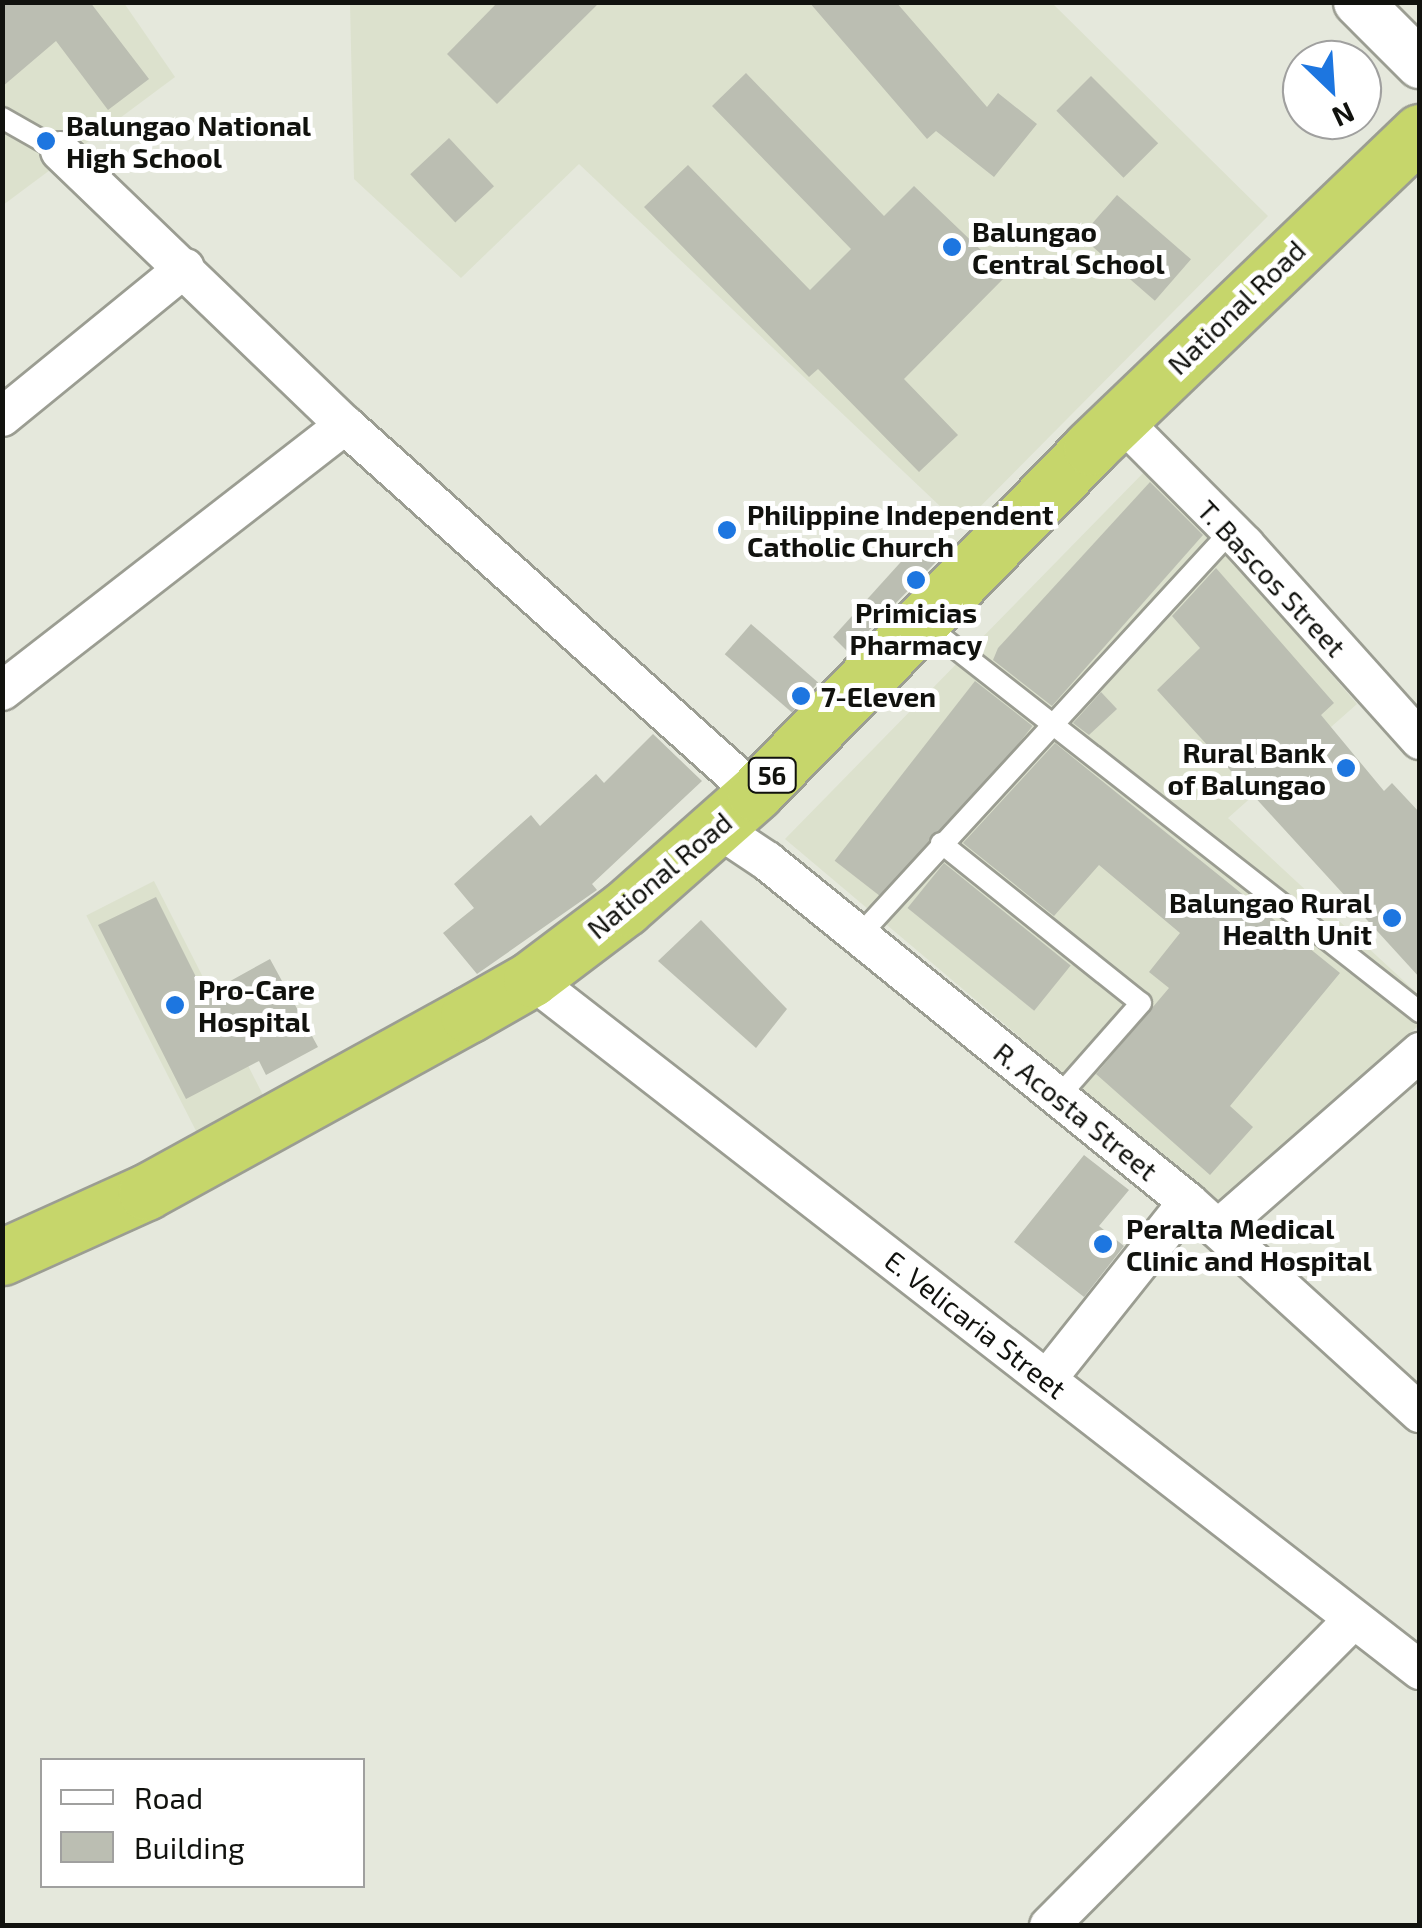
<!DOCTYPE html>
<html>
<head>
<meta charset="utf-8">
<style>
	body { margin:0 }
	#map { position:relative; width:1422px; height:1928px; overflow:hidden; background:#e5e8dc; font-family:"Exo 2",sans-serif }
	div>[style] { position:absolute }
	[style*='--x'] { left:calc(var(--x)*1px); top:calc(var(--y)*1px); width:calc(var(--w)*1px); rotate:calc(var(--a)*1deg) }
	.built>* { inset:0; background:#dce1cd; transform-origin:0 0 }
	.building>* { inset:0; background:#bbbeb2; transform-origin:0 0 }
	.roads { filter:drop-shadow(2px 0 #9b9d92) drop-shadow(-2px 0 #9b9d92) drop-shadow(0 2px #9b9d92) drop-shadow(0 -2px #9b9d92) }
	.service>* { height:20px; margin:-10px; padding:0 10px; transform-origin:10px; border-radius:10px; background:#fff }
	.minor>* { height:38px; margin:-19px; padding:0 19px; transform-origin:19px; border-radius:19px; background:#fff }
	.tertiary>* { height:48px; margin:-24px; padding:0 24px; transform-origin:24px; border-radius:24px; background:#fff }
	.trunk>* { height:55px; margin:-27.5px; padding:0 27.5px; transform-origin:27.5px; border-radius:27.5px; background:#c6d66b }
	.dots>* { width:28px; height:28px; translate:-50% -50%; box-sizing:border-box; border:5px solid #fff; border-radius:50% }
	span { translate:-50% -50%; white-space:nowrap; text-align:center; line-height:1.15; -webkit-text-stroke:10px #fff; paint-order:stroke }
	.shield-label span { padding:2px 8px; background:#fff; border:2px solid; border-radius:8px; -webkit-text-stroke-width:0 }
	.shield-label { font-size:25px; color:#11120e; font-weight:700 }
	.poi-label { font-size:28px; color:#11120e; font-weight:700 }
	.left { translate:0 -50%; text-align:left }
	.right { translate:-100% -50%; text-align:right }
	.street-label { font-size:28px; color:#11120e }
	.frame { position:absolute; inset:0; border:5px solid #11120e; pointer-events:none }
	.legend { position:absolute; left:40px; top:1758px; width:325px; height:130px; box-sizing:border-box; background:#fff; border:2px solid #a0a09f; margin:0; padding:12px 18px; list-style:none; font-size:30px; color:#11120e }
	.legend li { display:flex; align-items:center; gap:20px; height:50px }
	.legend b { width:50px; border:2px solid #a0a09f }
	.north { position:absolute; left:1282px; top:40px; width:100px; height:100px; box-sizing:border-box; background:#fff; border:2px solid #a0a09f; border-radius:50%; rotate:155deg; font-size:28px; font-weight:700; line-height:40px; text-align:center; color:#11120e }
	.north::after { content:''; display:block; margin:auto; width:35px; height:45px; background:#1d76e0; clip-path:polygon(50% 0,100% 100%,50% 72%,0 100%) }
</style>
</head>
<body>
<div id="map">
	<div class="built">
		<div style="clip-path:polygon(3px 3px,124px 3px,175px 77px,3px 205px)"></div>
		<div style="clip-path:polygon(350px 3px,1052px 3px,1268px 216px,961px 526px,579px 164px,461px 278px,354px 179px)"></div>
		<div style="clip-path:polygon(1151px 465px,1357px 704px,1228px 818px,1419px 995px,1419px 1025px,1220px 1206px,785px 839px)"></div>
		<div style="left:154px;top:881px;width:246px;height:76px;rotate:63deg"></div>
	</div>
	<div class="building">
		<div style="clip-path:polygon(2px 2px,90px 2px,149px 79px,108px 110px,56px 41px,2px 87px)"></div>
		<div style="clip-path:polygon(498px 2px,600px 2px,497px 104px,447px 54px)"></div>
		<div style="clip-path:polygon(809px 2px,896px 2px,987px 107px,998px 93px,1037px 124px,994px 177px,936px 131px,927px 139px)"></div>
		<div style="clip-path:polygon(746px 73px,884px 216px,914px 186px,1007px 275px,904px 379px,958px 435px,919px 472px,818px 369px,809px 377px,644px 207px,688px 165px,810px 290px,851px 249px,712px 106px)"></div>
		<div style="left:1091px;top:76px;width:95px;height:49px;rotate:45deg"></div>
		<div style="left:449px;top:138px;width:66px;height:53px;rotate:47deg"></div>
		<div style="left:1117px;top:195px;width:98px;height:55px;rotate:41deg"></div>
		<div style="clip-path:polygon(1150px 482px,1203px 535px,1052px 706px,993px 660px,998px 648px)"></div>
		<div style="clip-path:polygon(918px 543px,936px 562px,848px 652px,833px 637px)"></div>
		<div style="clip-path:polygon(1216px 568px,1334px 703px,1321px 715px,1384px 791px,1392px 783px,1420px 813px,1420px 978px,1157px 690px,1200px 648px,1172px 616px)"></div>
		<div style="left:751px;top:624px;width:89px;height:40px;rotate:41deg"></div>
		<div style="left:975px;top:681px;width:73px;height:228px;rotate:38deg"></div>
		<div style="clip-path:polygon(1101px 692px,1117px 709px,1089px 735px,1073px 723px)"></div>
		<div style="clip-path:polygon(653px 734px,702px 781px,592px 884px,597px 890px,477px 974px,443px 933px,474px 908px,454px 884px,531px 815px,540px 826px,596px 774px,604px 783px)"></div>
		<div style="clip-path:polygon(1055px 743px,1340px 973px,1230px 1106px,1253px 1127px,1210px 1175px,1096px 1074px,1169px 988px,1149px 972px,1180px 933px,1099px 865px,1054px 916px,963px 843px)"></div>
		<div style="left:944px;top:863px;width:163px;height:58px;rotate:39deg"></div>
		<div style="clip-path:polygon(156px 897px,205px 995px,270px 959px,318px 1047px,266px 1075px,259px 1061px,186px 1099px,98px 925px)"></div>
		<div style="clip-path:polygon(701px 920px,787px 1009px,756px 1048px,658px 961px)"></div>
		<div style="clip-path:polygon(1084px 1155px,1129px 1190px,1099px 1226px,1124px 1246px,1084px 1297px,1014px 1242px)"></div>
	</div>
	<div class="roads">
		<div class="service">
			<div style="--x:2;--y:118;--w:67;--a:29.6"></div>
			<div style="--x:922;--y:622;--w:633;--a:38.07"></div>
			<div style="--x:941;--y:843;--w:256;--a:38.7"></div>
			<div style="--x:1141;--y:1003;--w:125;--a:131.4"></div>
			<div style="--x:858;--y:937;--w:551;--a:-47.43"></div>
		</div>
		<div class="minor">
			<div style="--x:60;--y:151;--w:395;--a:43.9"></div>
			<div style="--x:345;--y:425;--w:551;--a:41.91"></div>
			<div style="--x:2;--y:417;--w:236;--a:-39.2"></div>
			<div style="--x:1121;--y:420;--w:176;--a:45.2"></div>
			<div style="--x:1245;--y:545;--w:262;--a:48.1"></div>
			<div style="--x:2;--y:691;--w:434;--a:-37.8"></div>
			<div style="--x:716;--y:827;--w:61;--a:33.7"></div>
			<div style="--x:767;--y:861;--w:542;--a:39.01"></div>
			<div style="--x:1188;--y:1202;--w:314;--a:42.3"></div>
			<div style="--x:531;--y:979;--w:1126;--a:37.86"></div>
			<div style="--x:1218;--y:1229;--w:269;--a:-41.2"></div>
			<div style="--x:1047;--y:1379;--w:226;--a:-51.5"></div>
			<div style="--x:1049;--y:1926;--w:429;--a:-45.2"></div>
		</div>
		<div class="tertiary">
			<div style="--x:1358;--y:2;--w:88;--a:45"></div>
		</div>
		<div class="trunk">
			<div style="--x:2;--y:1257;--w:158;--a:-24.3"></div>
			<div style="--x:146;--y:1192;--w:367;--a:-28.8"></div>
			<div style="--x:468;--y:1015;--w:73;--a:-29.7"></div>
			<div style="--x:531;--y:979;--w:118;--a:-37.1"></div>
			<div style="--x:625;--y:908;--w:174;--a:-41.5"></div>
			<div style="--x:755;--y:793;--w:482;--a:-45.8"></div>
			<div style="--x:1091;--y:447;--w:455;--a:-43.8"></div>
		</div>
	</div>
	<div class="dots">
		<div style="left:46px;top:141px;background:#1d76e0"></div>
		<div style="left:952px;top:247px;background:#1d76e0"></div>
		<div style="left:727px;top:530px;background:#1d76e0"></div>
		<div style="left:916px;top:580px;background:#1d76e0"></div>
		<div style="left:801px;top:696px;background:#1d76e0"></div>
		<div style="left:1346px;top:768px;background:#1d76e0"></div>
		<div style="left:1392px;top:918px;background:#1d76e0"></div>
		<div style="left:175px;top:1005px;background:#1d76e0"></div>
		<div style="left:1103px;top:1244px;background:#1d76e0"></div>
	</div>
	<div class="shield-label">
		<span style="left:772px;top:775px">56</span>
	</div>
	<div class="poi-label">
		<span class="left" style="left:66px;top:141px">Balungao National<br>High School</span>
		<span class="left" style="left:972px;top:247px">Balungao<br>Central School</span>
		<span class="left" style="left:747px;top:530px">Philippine Independent<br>Catholic Church</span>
		<span style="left:916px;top:628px">Primicias<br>Pharmacy</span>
		<span class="left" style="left:821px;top:696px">7-Eleven</span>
		<span class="right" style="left:1326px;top:768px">Rural Bank<br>of Balungao</span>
		<span class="right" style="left:1372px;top:918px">Balungao Rural<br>Health Unit</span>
		<span class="left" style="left:198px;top:1005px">Pro-Care<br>Hospital</span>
		<span class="left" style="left:1126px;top:1244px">Peralta Medical<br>Clinic and Hospital</span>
	</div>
	<div class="street-label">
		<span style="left:1236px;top:307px;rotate:-44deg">National Road</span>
		<span style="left:1272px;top:578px;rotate:47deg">T. Bascos Street</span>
		<span style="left:659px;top:875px;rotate:-40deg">National Road</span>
		<span style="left:1076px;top:1111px;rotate:39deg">R. Acosta Street</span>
		<span style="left:976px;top:1324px;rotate:38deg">E. Velicaria Street</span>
	</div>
	<div class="frame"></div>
	<ul class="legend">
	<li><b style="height:12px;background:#fff"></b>Road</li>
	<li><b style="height:28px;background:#bbbeb2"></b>Building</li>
	</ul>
	<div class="north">N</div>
</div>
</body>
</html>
